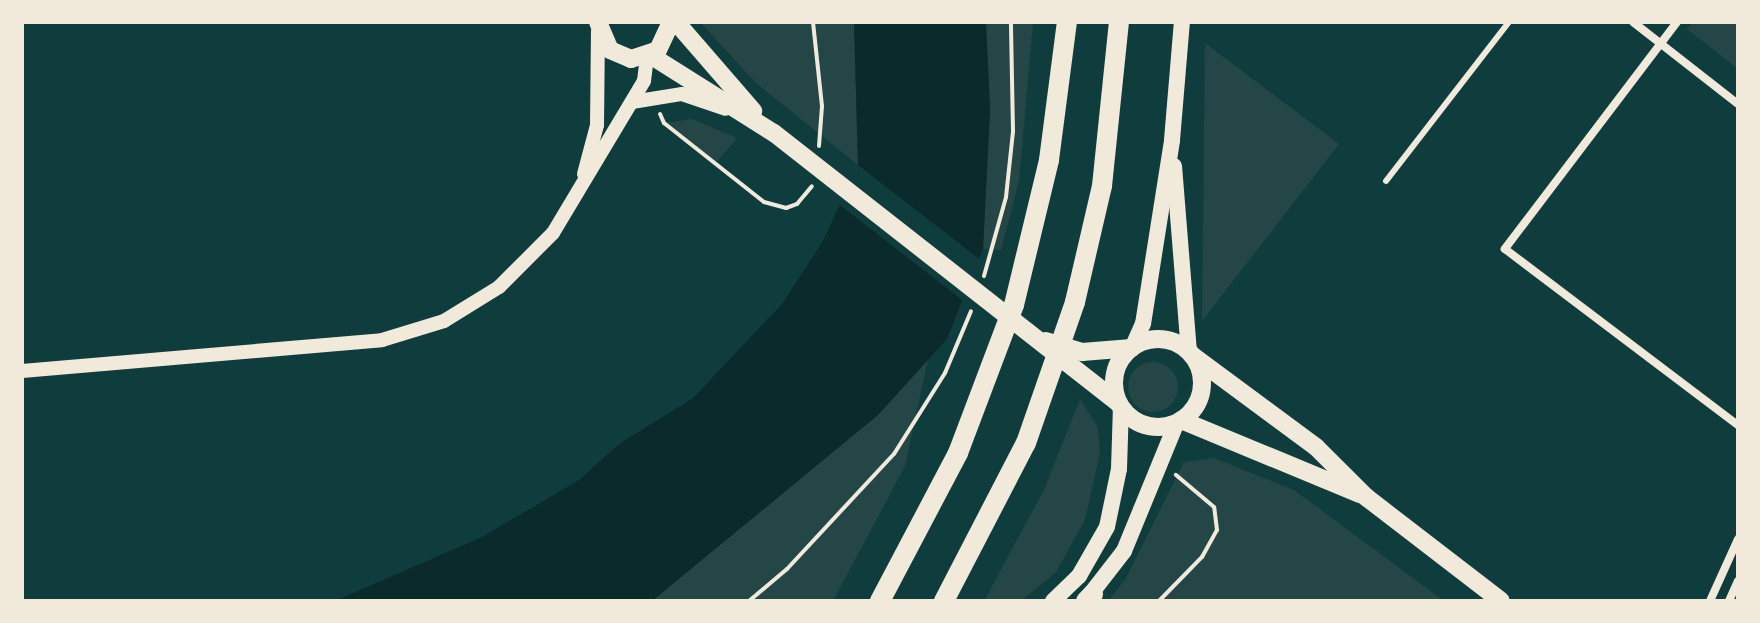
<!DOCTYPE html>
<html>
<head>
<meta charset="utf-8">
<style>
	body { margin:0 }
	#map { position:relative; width:1760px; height:623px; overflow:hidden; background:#0f3d3e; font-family:Ubuntu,sans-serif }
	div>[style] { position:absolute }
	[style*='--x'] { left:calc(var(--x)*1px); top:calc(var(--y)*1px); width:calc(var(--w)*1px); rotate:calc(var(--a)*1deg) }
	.green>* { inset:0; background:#244646 }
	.round { border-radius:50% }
	.water>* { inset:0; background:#0a2a2b }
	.pier>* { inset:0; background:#0f3d3e }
	.path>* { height:4px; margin:-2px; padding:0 2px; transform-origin:2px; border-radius:2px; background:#f1e9da }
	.service>* { height:6px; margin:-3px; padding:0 3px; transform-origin:3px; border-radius:3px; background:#f1e9da }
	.minor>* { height:8px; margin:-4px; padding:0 4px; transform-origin:4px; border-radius:4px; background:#f1e9da }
	.tertiary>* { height:14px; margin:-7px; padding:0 7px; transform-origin:7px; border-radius:7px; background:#f1e9da }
	.secondary>* { height:16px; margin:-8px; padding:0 8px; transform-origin:8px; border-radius:8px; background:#f1e9da }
	.primary>* { height:18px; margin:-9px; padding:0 9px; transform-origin:9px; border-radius:9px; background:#f1e9da }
	.primary>.ring { margin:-9px; padding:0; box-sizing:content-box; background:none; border:18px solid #f1e9da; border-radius:50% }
	.motorway>* { height:20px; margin:-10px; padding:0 10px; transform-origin:10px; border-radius:10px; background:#f1e9da }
	span { translate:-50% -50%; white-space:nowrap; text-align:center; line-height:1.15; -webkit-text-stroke:6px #f1e9da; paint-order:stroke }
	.frame { position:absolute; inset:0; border:24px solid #f1e9da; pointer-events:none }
</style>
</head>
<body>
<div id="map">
	<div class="green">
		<div style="clip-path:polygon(700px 22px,854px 22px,858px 165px,755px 82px)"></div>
		<div style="clip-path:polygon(986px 22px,1033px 22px,1019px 181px,1001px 250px,983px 249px,990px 111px)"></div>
		<div style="clip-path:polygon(1692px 22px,1738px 22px,1738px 69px,1687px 29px)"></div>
		<div style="clip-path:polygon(1205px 43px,1339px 144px,1202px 321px)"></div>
		<div style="clip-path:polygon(692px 119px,737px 138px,715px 164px,664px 123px)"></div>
		<div style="clip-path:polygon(928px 359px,905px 466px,833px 601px,652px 601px,878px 415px)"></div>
		<div class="round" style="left:1128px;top:362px;width:50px;height:50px"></div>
		<div style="clip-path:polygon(1080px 399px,1098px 428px,1100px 453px,1085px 520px,1056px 572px,1021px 601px,984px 601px,1044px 490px)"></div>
		<div style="clip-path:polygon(1214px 458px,1294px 490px,1444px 601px,1108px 601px,1125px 580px,1184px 462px)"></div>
	</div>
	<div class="water">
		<div style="clip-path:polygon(854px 22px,986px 22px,990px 111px,983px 249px,947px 339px,878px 415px,652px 601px,335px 601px,482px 537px,579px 480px,619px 444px,693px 398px,782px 304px,823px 241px,858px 165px)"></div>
	</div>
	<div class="pier">
		<div style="clip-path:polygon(854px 162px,982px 261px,966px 303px,836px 202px)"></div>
	</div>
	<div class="path">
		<div style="--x:813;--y:22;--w:84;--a:83.9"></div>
		<div style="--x:822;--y:106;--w:40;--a:94.3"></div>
		<div style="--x:660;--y:114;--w:10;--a:66"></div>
		<div style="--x:664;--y:123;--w:127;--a:38.3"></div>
		<div style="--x:764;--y:202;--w:23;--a:15"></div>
		<div style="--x:786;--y:208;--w:12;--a:-20"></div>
		<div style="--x:797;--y:204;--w:23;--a:-50"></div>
		<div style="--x:984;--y:276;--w:82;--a:-74.4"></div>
		<div style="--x:1006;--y:197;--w:66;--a:-83.9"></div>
		<div style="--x:1013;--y:131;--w:109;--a:-91.1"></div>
		<div style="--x:749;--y:601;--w:50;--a:-40.1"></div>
		<div style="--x:787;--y:569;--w:157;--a:-47.1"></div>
		<div style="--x:894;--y:454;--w:96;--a:-57.8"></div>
		<div style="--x:945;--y:373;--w:67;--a:-67.2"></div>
		<div style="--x:1159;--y:601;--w:62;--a:-45.7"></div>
		<div style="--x:1202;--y:557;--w:31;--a:-61"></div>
		<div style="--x:1217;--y:530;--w:23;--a:-97"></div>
		<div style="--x:1214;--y:507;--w:50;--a:-139.9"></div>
	</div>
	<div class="service">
		<div style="--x:1386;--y:181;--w:201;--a:-52.3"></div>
	</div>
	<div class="minor">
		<div style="--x:1633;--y:22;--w:133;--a:38"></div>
		<div style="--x:1677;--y:22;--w:285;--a:127.2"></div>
		<div style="--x:1505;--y:249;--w:292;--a:37.1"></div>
		<div style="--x:1710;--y:601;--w:68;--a:-65.7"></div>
		<div style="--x:1729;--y:601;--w:22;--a:-66"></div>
	</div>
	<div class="tertiary">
		<div style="--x:632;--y:102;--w:51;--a:-9.1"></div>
		<div style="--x:682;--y:94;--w:46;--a:18.8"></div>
		<div style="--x:584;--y:174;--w:51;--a:-75.1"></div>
		<div style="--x:597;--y:125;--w:94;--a:-89.4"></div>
		<div style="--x:22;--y:371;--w:361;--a:-4.9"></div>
		<div style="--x:382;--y:340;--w:65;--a:-17"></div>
		<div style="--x:444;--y:321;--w:65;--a:-31.7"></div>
		<div style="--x:499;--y:287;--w:76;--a:-45"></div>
		<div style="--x:553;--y:233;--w:177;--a:-59.1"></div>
		<div style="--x:644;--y:81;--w:24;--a:-83"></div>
	</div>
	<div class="secondary">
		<div style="--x:1174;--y:166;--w:187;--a:85.4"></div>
		<div style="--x:1133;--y:346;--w:24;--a:-66"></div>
		<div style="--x:1143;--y:324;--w:186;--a:-81"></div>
		<div style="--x:1172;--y:140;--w:118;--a:-85.2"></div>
		<div style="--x:1086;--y:600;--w:62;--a:-52.2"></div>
		<div style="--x:1124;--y:551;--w:139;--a:-67.7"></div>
		<div style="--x:1053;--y:601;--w:36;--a:-44"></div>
		<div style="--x:1079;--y:576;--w:56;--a:-60.3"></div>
		<div style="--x:1107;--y:527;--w:59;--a:-78.3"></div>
		<div style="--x:1119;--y:469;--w:62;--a:-88.2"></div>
	</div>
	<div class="primary">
		<div style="--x:598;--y:22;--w:30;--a:67"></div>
		<div style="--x:610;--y:50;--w:23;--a:23"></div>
		<div style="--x:631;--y:59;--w:28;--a:-18"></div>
		<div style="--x:658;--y:50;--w:31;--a:-65"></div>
		<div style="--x:676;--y:22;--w:118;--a:49.1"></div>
		<div style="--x:650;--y:55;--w:146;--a:32.2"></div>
		<div style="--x:774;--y:133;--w:437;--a:38.1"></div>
		<div class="ring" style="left:1114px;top:339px;width:70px;height:70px"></div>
		<div style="--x:1046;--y:341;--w:38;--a:17"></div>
		<div style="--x:1082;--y:352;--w:50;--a:-4.6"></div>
		<div style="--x:1193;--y:356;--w:153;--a:36.5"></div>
		<div style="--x:1316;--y:447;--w:71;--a:45"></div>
		<div style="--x:1366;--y:497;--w:170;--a:37.6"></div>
		<div style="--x:1181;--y:420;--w:194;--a:22.5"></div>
	</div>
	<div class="motorway">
		<div style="--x:880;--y:601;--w:167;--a:-62.2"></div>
		<div style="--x:958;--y:453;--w:158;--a:-69.3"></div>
		<div style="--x:1014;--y:305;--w:149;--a:-76.4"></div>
		<div style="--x:1049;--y:160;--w:139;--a:-82.6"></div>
		<div style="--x:944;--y:601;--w:178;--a:-62.6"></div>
		<div style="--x:1026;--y:443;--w:149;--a:-70.8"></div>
		<div style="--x:1075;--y:302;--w:119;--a:-76.9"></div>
		<div style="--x:1102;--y:186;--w:165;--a:-84.1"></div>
		<div style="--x:1086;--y:601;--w:10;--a:-45"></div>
	</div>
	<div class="frame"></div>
</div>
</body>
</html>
